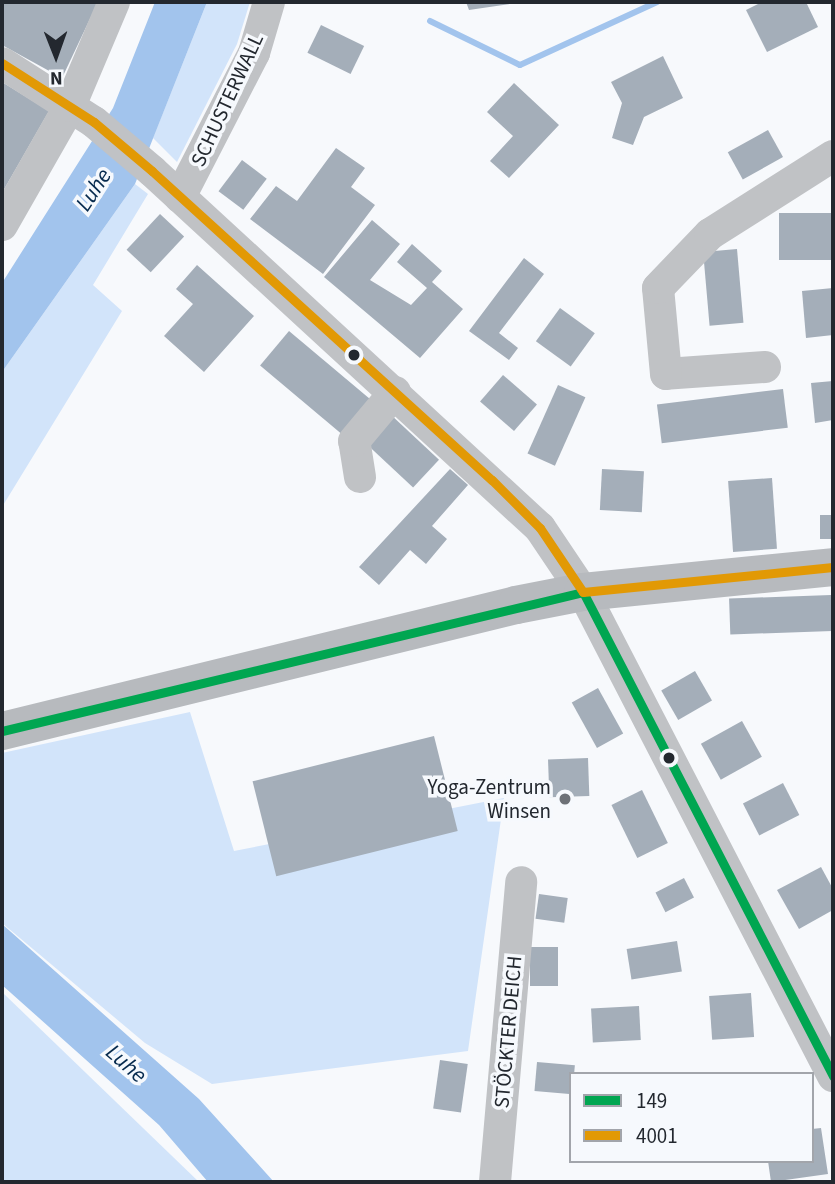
<!DOCTYPE html>
<html>
<head>
<meta charset="utf-8">
<style>
	body { margin:0 }
	#map { position:relative; width:835px; height:1184px; overflow:hidden; background:#f7f9fc; font-family:"Source Sans 3",sans-serif }
	div>[style] { position:absolute }
	[style*='--x'] { left:calc(var(--x)*1px); top:calc(var(--y)*1px); width:calc(var(--w)*1px); rotate:calc(var(--a)*1deg) }
	.green>* { inset:0; background:#d2e4fa }
	.water>* { inset:0; background:#a2c4ed }
	.stream>* { height:6px; margin:-3px; padding:0 3px; transform-origin:3px; border-radius:3px; background:#a2c4ed }
	.building>* { inset:0; background:#a4aeb9; transform-origin:0 0 }
	.minor>* { height:32px; margin:-16px; padding:0 16px; transform-origin:16px; border-radius:16px; background:#c0c2c5 }
	.major>* { height:38px; margin:-19px; padding:0 19px; transform-origin:19px; border-radius:19px; background:#b7babe }
	.bus-1>* { height:9px; margin:-4.5px; padding:0 4.5px; transform-origin:4.5px; border-radius:4.5px; background:#00a651 }
	.bus-2>* { height:9px; margin:-4.5px; padding:0 4.5px; transform-origin:4.5px; border-radius:4.5px; background:#e29905 }
	.dots>* { width:19px; height:19px; translate:-50% -50%; box-sizing:border-box; border:4px solid #f6f9fd; border-radius:50% }
	span { translate:-50% -50%; white-space:nowrap; text-align:center; line-height:1.15; -webkit-text-stroke:7px #f6f9fd; paint-order:stroke }
	.street-label { font-size:21px; color:#23282f }
	.poi-label { font-size:21px; color:#23282f }
	.right { translate:-100% -50%; text-align:right }
	.water-label { font-size:23px; color:#062a4e; font-style:italic }
	.frame { position:absolute; inset:0; border:4px solid #23282f; pointer-events:none }
	.legend { position:absolute; left:569px; top:1072px; width:245px; height:91px; box-sizing:border-box; background:#f6f9fd; border:2px solid #a2a5ab; margin:0; padding:9px 12px; list-style:none; font-size:21px; color:#23282f }
	.legend li { display:flex; align-items:center; gap:14px; height:35px }
	.legend b { width:35px; border:2px solid #a2a5ab }
	.north { position:absolute; left:21px; top:21px; width:70px; height:70px; -webkit-text-stroke:5px #f6f9fd; paint-order:stroke; rotate:179deg; font-size:19px; font-weight:700; line-height:28px; text-align:center; color:#23282f }
	.north::after { content:''; display:block; margin:auto; width:24px; height:32px; background:#23282f; clip-path:polygon(50% 0,100% 100%,50% 72%,0 100%) }
</style>
</head>
<body>
<div id="map">
	<div class="green">
		<div style="clip-path:polygon(207px 2px,250px 2px,237px 44px,177px 162px,153px 138px)"></div>
		<div style="clip-path:polygon(135px 184px,148px 194px,93px 285px,122px 311px,2px 507px,2px 372px)"></div>
		<div style="clip-path:polygon(190px 712px,234px 851px,504px 798px,468px 1051px,212px 1084px,145px 1043px,2px 923px,2px 753px)"></div>
		<div style="clip-path:polygon(2px 992px,199px 1182px,2px 1182px)"></div>
	</div>
	<div class="water">
		<div style="clip-path:polygon(155px 2px,207px 2px,135px 184px,2px 372px,2px 283px,113px 108px)"></div>
		<div style="clip-path:polygon(2px 924px,199px 1099px,274px 1182px,208px 1182px,159px 1125px,2px 985px)"></div>
	</div>
	<div class="stream">
		<div style="--x:430;--y:21;--w:100;--a:26.1"></div>
		<div style="--x:520;--y:65;--w:151;--a:-24.7"></div>
	</div>
	<div class="building">
		<div style="clip-path:polygon(2px 2px,98px 2px,62px 78px,2px 45px)"></div>
		<div style="clip-path:polygon(466px 2px,523px 2px,469px 10px)"></div>
		<div style="clip-path:polygon(762px 2px,806px 2px,818px 27px,767px 52px,746px 10px)"></div>
		<div style="left:321px;top:25px;width:48px;height:31px;rotate:26deg"></div>
		<div style="clip-path:polygon(663px 56px,683px 98px,644px 117px,633px 145px,612px 138px,622px 103px,611px 82px)"></div>
		<div style="clip-path:polygon(2px 82px,49px 111px,2px 193px)"></div>
		<div style="clip-path:polygon(514px 83px,559px 125px,509px 178px,490px 161px,513px 136px,487px 112px)"></div>
		<div style="left:768px;top:130px;width:31px;height:46px;rotate:61deg"></div>
		<div style="clip-path:polygon(336px 148px,365px 168px,351px 187px,375px 205px,323px 274px,250px 219px,276px 186px,297px 201px)"></div>
		<div style="left:242px;top:160px;width:31px;height:39px;rotate:37deg"></div>
		<div style="left:833px;top:213px;width:47px;height:54px;rotate:90deg"></div>
		<div style="left:160px;top:214px;width:33px;height:49px;rotate:43deg"></div>
		<div style="clip-path:polygon(372px 220px,400px 244px,370px 280px,411px 305px,427px 288px,397px 262px,412px 244px,442px 271px,432px 282px,463px 309px,420px 358px,324px 277px)"></div>
		<div style="left:737px;top:249px;width:74px;height:34px;rotate:85deg"></div>
		<div style="clip-path:polygon(524px 258px,544px 274px,499px 333px,518px 348px,509px 360px,469px 331px)"></div>
		<div style="clip-path:polygon(197px 265px,254px 316px,204px 372px,164px 336px,193px 304px,176px 289px)"></div>
		<div style="clip-path:polygon(833px 288px,833px 335px,806px 338px,802px 291px)"></div>
		<div style="left:560px;top:308px;width:43px;height:41px;rotate:36deg"></div>
		<div style="left:289px;top:331px;width:110px;height:45px;rotate:40deg"></div>
		<div style="left:503px;top:375px;width:45px;height:35px;rotate:41deg"></div>
		<div style="clip-path:polygon(833px 381px,833px 420px,815px 423px,811px 383px)"></div>
		<div style="left:558px;top:385px;width:30px;height:75px;rotate:24deg"></div>
		<div style="left:783px;top:389px;width:39px;height:127px;rotate:83deg"></div>
		<div style="left:390px;top:414px;width:67px;height:38px;rotate:43deg"></div>
		<div style="clip-path:polygon(450px 469px,468px 485px,432px 526px,447px 539px,426px 564px,410px 550px,379px 585px,359px 567px)"></div>
		<div style="left:602px;top:469px;width:42px;height:41px;rotate:3deg"></div>
		<div style="left:772px;top:478px;width:71px;height:44px;rotate:86deg"></div>
		<div style="left:833px;top:515px;width:24px;height:13px;rotate:90deg"></div>
		<div style="left:831px;top:595px;width:36px;height:102px;rotate:88deg"></div>
		<div style="left:695px;top:671px;width:34px;height:39px;rotate:60deg"></div>
		<div style="left:598px;top:688px;width:52px;height:30px;rotate:61deg"></div>
		<div style="left:742px;top:721px;width:41px;height:47px;rotate:61deg"></div>
		<div style="left:434px;top:736px;width:98px;height:187px;rotate:76deg"></div>
		<div style="left:588px;top:758px;width:38px;height:40px;rotate:88deg"></div>
		<div style="left:783px;top:783px;width:36px;height:45px;rotate:63deg"></div>
		<div style="left:642px;top:790px;width:59px;height:34px;rotate:64deg"></div>
		<div style="clip-path:polygon(821px 867px,833px 889px,833px 910px,799px 929px,777px 890px)"></div>
		<div style="left:684px;top:878px;width:22px;height:32px;rotate:63deg"></div>
		<div style="left:539px;top:894px;width:29px;height:25px;rotate:8deg"></div>
		<div style="left:677px;top:941px;width:31px;height:51px;rotate:81deg"></div>
		<div style="left:530px;top:947px;width:28px;height:39px"></div>
		<div style="left:751px;top:993px;width:44px;height:42px;rotate:86deg"></div>
		<div style="left:639px;top:1006px;width:34px;height:48px;rotate:87deg"></div>
		<div style="left:440px;top:1060px;width:28px;height:49px;rotate:8deg"></div>
		<div style="left:537px;top:1062px;width:38px;height:29px;rotate:5deg"></div>
		<div style="clip-path:polygon(821px 1128px,828px 1174px,771px 1182px,768px 1161px,812px 1161px,812px 1129px)"></div>
	</div>
	<div class="minor">
		<div style="--x:2;--y:63;--w:109;--a:32.7"></div>
		<div style="--x:94;--y:122;--w:76;--a:40.2"></div>
		<div style="--x:152;--y:171;--w:527;--a:42.62"></div>
		<div style="--x:540;--y:528;--w:77;--a:56.1"></div>
		<div style="--x:583;--y:592;--w:545;--a:62.68"></div>
		<div style="--x:180;--y:197;--w:162;--a:-62.8"></div>
		<div style="--x:254;--y:53;--w:53;--a:-73.6"></div>
		<div style="--x:2;--y:225;--w:137;--a:-60.3"></div>
		<div style="--x:70;--y:106;--w:113;--a:-67.1"></div>
		<div style="--x:765;--y:367;--w:99;--a:176"></div>
		<div style="--x:666;--y:374;--w:86;--a:-95.3"></div>
		<div style="--x:658;--y:288;--w:75;--a:-46.1"></div>
		<div style="--x:710;--y:234;--w:146;--a:-32.4"></div>
		<div style="--x:360;--y:477;--w:36;--a:-99"></div>
		<div style="--x:354;--y:441;--w:64;--a:-50.1"></div>
		<div style="--x:495;--y:1182;--w:301;--a:-85"></div>
	</div>
	<div class="major">
		<div style="--x:2;--y:731;--w:529;--a:-13.77"></div>
		<div style="--x:516;--y:605;--w:68;--a:-11"></div>
		<div style="--x:583;--y:592;--w:251;--a:-5.7"></div>
	</div>
	<div class="bus-1">
		<div style="--x:583;--y:592;--w:545;--a:62.68"></div>
		<div style="--x:2;--y:731;--w:597;--a:-13.45"></div>
	</div>
	<div class="bus-2">
		<div style="--x:2;--y:63;--w:109;--a:32.7"></div>
		<div style="--x:94;--y:122;--w:76;--a:40.2"></div>
		<div style="--x:152;--y:171;--w:459;--a:42.3"></div>
		<div style="--x:492;--y:480;--w:68;--a:45"></div>
		<div style="--x:540;--y:528;--w:77;--a:56.1"></div>
		<div style="--x:583;--y:592;--w:251;--a:-5.7"></div>
	</div>
	<div class="dots">
		<div style="left:354px;top:355px;background:#23282f"></div>
		<div style="left:669px;top:758px;background:#23282f"></div>
		<div style="left:565px;top:799px;background:#6d7177"></div>
	</div>
	<div class="street-label">
		<span style="left:227px;top:100px;rotate:-65deg">SCHUSTERWALL</span>
		<span style="left:508px;top:1032px;rotate:-85deg">STÖCKTER DEICH</span>
	</div>
	<div class="poi-label">
		<span class="right" style="left:551px;top:799px">Yoga-Zentrum<br>Winsen</span>
	</div>
	<div class="water-label">
		<span style="left:94px;top:190px;rotate:-57deg">Luhe</span>
		<span style="left:126px;top:1064px;rotate:41deg">Luhe</span>
	</div>
	<div class="frame"></div>
	<ul class="legend">
	<li><b style="height:9px;background:#00a651"></b>149</li>
	<li><b style="height:9px;background:#e29905"></b>4001</li>
	</ul>
	<div class="north">N</div>
</div>
</body>
</html>
